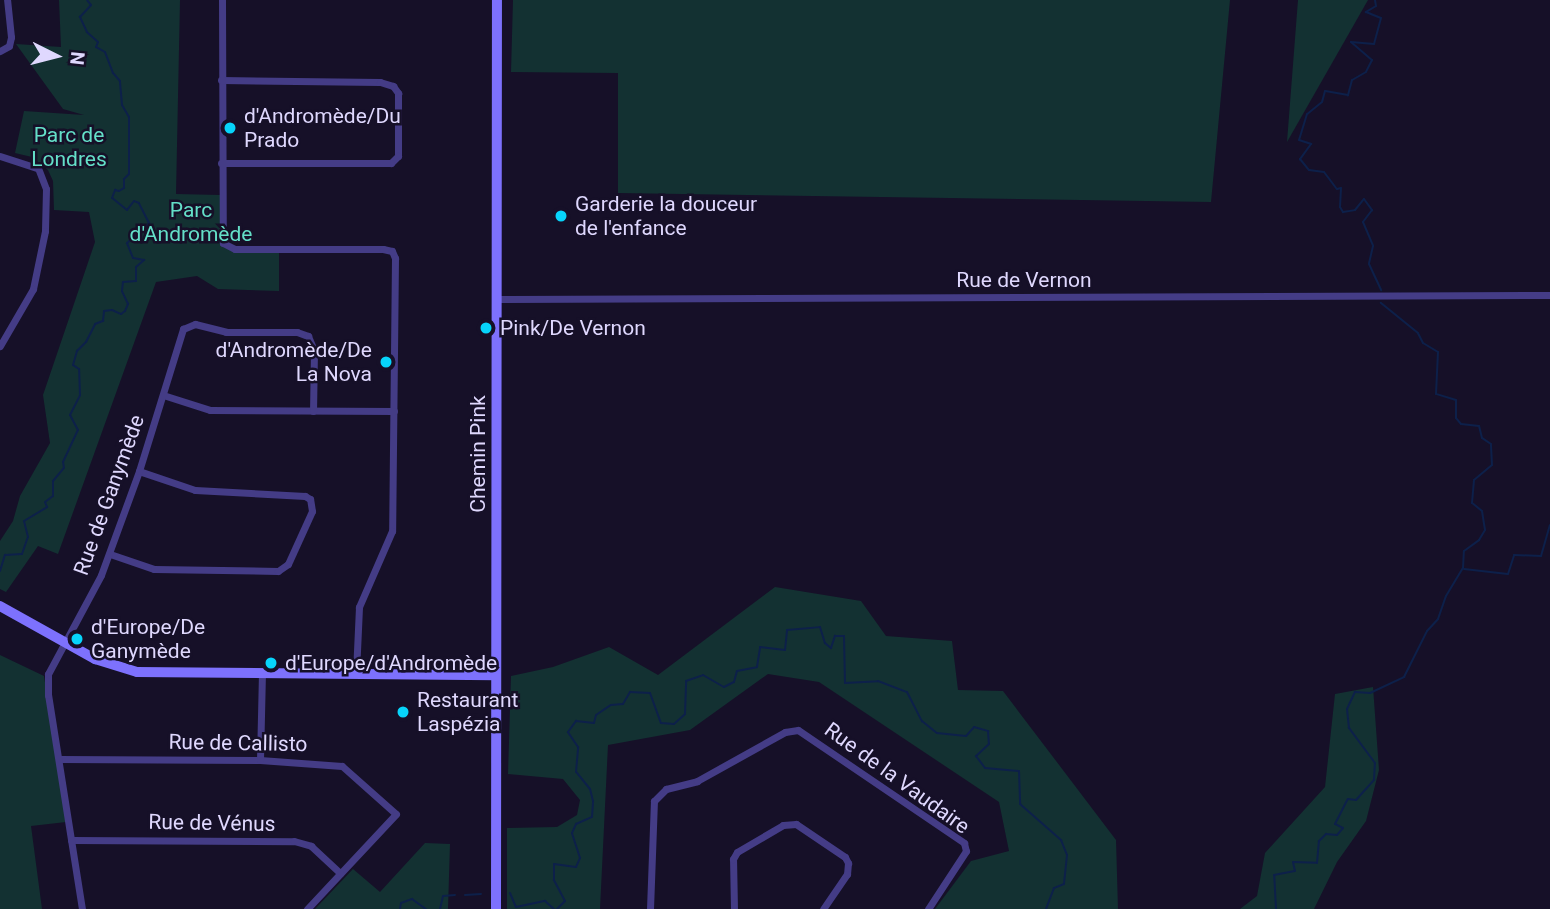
<!DOCTYPE html>
<html>
<head>
<meta charset="utf-8">
<style>
	body { margin:0 }
	#map { position:relative; width:1550px; height:909px; overflow:hidden; background:#161028; font-family:Roboto,sans-serif }
	div>[style] { position:absolute }
	[style*='--x'] { left:calc(var(--x)*1px); top:calc(var(--y)*1px); width:calc(var(--w)*1px); rotate:calc(var(--a)*1deg) }
	.green>* { inset:0; background:#133132 }
	.stream>* { height:2px; margin:-1px; padding:0 1px; transform-origin:1px; border-radius:1px; background:#0d204a }
	.street>* { height:7px; margin:-3.5px; padding:0 3.5px; transform-origin:3.5px; border-radius:3.5px; background:#443c86 }
	.secondary>* { height:10px; margin:-5px; padding:0 5px; transform-origin:5px; border-radius:5px; background:#7d71fd }
	.dots>* { width:19px; height:19px; translate:-50% -50%; box-sizing:border-box; border:4px solid #161028; border-radius:50% }
	span { translate:-50% -50%; white-space:nowrap; text-align:center; line-height:1.15; -webkit-text-stroke:5px #161028; paint-order:stroke }
	.poi-label { font-size:21px; color:#dfd8fe }
	.left { translate:0 -50%; text-align:left }
	.right { translate:-100% -50%; text-align:right }
	.park-label { font-size:21px; color:#64dfc8 }
	.street-label { font-size:21px; color:#dfd8fe }
	.north { position:absolute; left:21px; top:21px; width:70px; height:70px; -webkit-text-stroke:5px #161028; paint-order:stroke; rotate:96deg; font-size:19px; font-weight:700; line-height:28px; text-align:center; color:#dfd8fe }
	.north::after { content:''; display:block; margin:auto; width:24px; height:32px; background:#dfd8fe; clip-path:polygon(50% 0,100% 100%,50% 72%,0 100%) }
</style>
</head>
<body>
<div id="map">
	<div class="green">
		<div style="clip-path:polygon(59px 0,180px 0,176px 194px,220px 195px,226px 246px,279px 250px,279px 291px,218px 289px,197px 276px,156px 282px,58px 554px,38px 546px,6px 592px,0 589px,0 541px,13px 521px,20px 496px,50px 443px,43px 395px,95px 242px,89px 212px,54px 210px,53px 181px,48px 170px,32px 157px,15px 153px,24px 111px,84px 115px,63px 109px,16px 44px,61px 47px)"></div>
		<div style="clip-path:polygon(513px 0,1230px 0,1211px 202px,618px 193px,618px 73px,511px 72px)"></div>
		<div style="clip-path:polygon(1298px 0,1368px 0,1287px 142px)"></div>
		<div style="clip-path:polygon(775px 587px,861px 601px,886px 636px,952px 641px,958px 690px,1003px 691px,1116px 840px,1118px 909px,935px 909px,971px 861px,1009px 851px,999px 802px,819px 682px,768px 674px,690px 730px,608px 745px,600px 909px,507px 909px,507px 828px,557px 827px,577px 815px,580px 800px,563px 779px,508px 774px,511px 676px,553px 667px,609px 647px,658px 675px)"></div>
		<div style="clip-path:polygon(0 655px,44px 676px,66px 822px,31px 826px,42px 909px,0 909px)"></div>
		<div style="clip-path:polygon(1373px 687px,1379px 770px,1366px 821px,1337px 862px,1314px 909px,1240px 909px,1257px 896px,1265px 853px,1325px 787px,1335px 694px)"></div>
		<div style="clip-path:polygon(425px 843px,450px 844px,448px 909px,315px 909px,353px 869px,380px 892px)"></div>
	</div>
	<div class="stream">
		<div style="--x:1375;--y:0;--w:6;--a:81"></div>
		<div style="--x:1376;--y:6;--w:12;--a:149"></div>
		<div style="--x:1366;--y:12;--w:16;--a:22"></div>
		<div style="--x:1381;--y:18;--w:27;--a:105"></div>
		<div style="--x:1374;--y:44;--w:23;--a:-175"></div>
		<div style="--x:1351;--y:42;--w:28;--a:41"></div>
		<div style="--x:1372;--y:60;--w:13;--a:117"></div>
		<div style="--x:1366;--y:72;--w:16;--a:150"></div>
		<div style="--x:1352;--y:80;--w:16;--a:105"></div>
		<div style="--x:1348;--y:95;--w:23;--a:-170"></div>
		<div style="--x:1325;--y:91;--w:11;--a:105"></div>
		<div style="--x:1322;--y:102;--w:19;--a:141"></div>
		<div style="--x:1307;--y:114;--w:27;--a:107"></div>
		<div style="--x:1299;--y:140;--w:13;--a:18"></div>
		<div style="--x:1311;--y:144;--w:19;--a:126"></div>
		<div style="--x:1300;--y:159;--w:14;--a:51"></div>
		<div style="--x:1309;--y:170;--w:15;--a:8"></div>
		<div style="--x:1324;--y:172;--w:21;--a:53"></div>
		<div style="--x:1337;--y:189;--w:4;--a:-14"></div>
		<div style="--x:1341;--y:188;--w:19;--a:93"></div>
		<div style="--x:1340;--y:207;--w:6;--a:59"></div>
		<div style="--x:1343;--y:212;--w:12;--a:-9"></div>
		<div style="--x:1355;--y:210;--w:14;--a:-51"></div>
		<div style="--x:1364;--y:199;--w:14;--a:54"></div>
		<div style="--x:1372;--y:210;--w:15;--a:127"></div>
		<div style="--x:1363;--y:222;--w:26;--a:67"></div>
		<div style="--x:1373;--y:246;--w:18;--a:103"></div>
		<div style="--x:1369;--y:264;--w:29;--a:65"></div>
		<div style="--x:1464;--y:569;--w:44;--a:6.5"></div>
		<div style="--x:1508;--y:574;--w:20;--a:-72"></div>
		<div style="--x:1514;--y:555;--w:27;--a:2"></div>
		<div style="--x:1541;--y:556;--w:32;--a:-74"></div>
		<div style="--x:0;--y:571;--w:17;--a:-73"></div>
		<div style="--x:5;--y:555;--w:17;--a:-3"></div>
		<div style="--x:22;--y:554;--w:18;--a:-71"></div>
		<div style="--x:28;--y:537;--w:16;--a:-104"></div>
		<div style="--x:24;--y:521;--w:27;--a:-31"></div>
		<div style="--x:47;--y:507;--w:5;--a:-112"></div>
		<div style="--x:45;--y:502;--w:10;--a:-37"></div>
		<div style="--x:53;--y:496;--w:15;--a:-90"></div>
		<div style="--x:53;--y:481;--w:17;--a:-50"></div>
		<div style="--x:64;--y:468;--w:6;--a:-99"></div>
		<div style="--x:63;--y:462;--w:35;--a:-65"></div>
		<div style="--x:78;--y:430;--w:17;--a:-118"></div>
		<div style="--x:70;--y:415;--w:22;--a:-63"></div>
		<div style="--x:80;--y:395;--w:26;--a:-92"></div>
		<div style="--x:79;--y:369;--w:7;--a:-146"></div>
		<div style="--x:73;--y:365;--w:15;--a:-74"></div>
		<div style="--x:77;--y:351;--w:13;--a:-45"></div>
		<div style="--x:86;--y:342;--w:20;--a:-63"></div>
		<div style="--x:95;--y:324;--w:9;--a:-21"></div>
		<div style="--x:103;--y:321;--w:10;--a:-84"></div>
		<div style="--x:104;--y:311;--w:8;--a:-7"></div>
		<div style="--x:112;--y:310;--w:10;--a:24"></div>
		<div style="--x:121;--y:314;--w:5;--a:-37"></div>
		<div style="--x:125;--y:311;--w:8;--a:-67"></div>
		<div style="--x:128;--y:304;--w:14;--a:-115"></div>
		<div style="--x:122;--y:291;--w:9;--a:-84"></div>
		<div style="--x:123;--y:282;--w:13;--a:-4"></div>
		<div style="--x:136;--y:281;--w:14;--a:-90"></div>
		<div style="--x:136;--y:267;--w:11;--a:-41"></div>
		<div style="--x:144;--y:260;--w:11;--a:-170"></div>
		<div style="--x:133;--y:258;--w:16;--a:-112"></div>
		<div style="--x:127;--y:243;--w:30;--a:-42"></div>
		<div style="--x:149;--y:223;--w:22;--a:-117"></div>
		<div style="--x:139;--y:203;--w:5;--a:-158"></div>
		<div style="--x:134;--y:201;--w:11;--a:128"></div>
		<div style="--x:127;--y:210;--w:19;--a:-141"></div>
		<div style="--x:112;--y:198;--w:9;--a:-69"></div>
		<div style="--x:115;--y:190;--w:4;--a:14"></div>
		<div style="--x:119;--y:191;--w:6;--a:-31"></div>
		<div style="--x:124;--y:188;--w:9;--a:-90"></div>
		<div style="--x:124;--y:179;--w:7;--a:-45"></div>
		<div style="--x:129;--y:174;--w:57;--a:-90"></div>
		<div style="--x:129;--y:117;--w:14;--a:-120"></div>
		<div style="--x:122;--y:105;--w:24;--a:-95"></div>
		<div style="--x:120;--y:81;--w:11;--a:-131"></div>
		<div style="--x:113;--y:73;--w:22;--a:-111"></div>
		<div style="--x:105;--y:52;--w:10;--a:-151"></div>
		<div style="--x:96;--y:47;--w:5;--a:-68"></div>
		<div style="--x:98;--y:42;--w:15;--a:-138"></div>
		<div style="--x:87;--y:32;--w:17;--a:-115"></div>
		<div style="--x:80;--y:17;--w:16;--a:-47"></div>
		<div style="--x:91;--y:5;--w:6;--a:-129"></div>
		<div style="--x:510;--y:893;--w:15;--a:67"></div>
		<div style="--x:516;--y:907;--w:30;--a:-12"></div>
		<div style="--x:545;--y:901;--w:12;--a:42"></div>
		<div style="--x:465;--y:895;--w:16;--a:-4"></div>
		<div style="--x:400;--y:909;--w:6;--a:-81"></div>
		<div style="--x:401;--y:903;--w:12;--a:-20"></div>
		<div style="--x:412;--y:899;--w:17;--a:36"></div>
		<div style="--x:440;--y:909;--w:13;--a:-77"></div>
		<div style="--x:443;--y:896;--w:12;--a:-5"></div>
		<div style="--x:557;--y:909;--w:11;--a:-45"></div>
		<div style="--x:565;--y:901;--w:24;--a:-118"></div>
		<div style="--x:554;--y:880;--w:16;--a:-90"></div>
		<div style="--x:554;--y:864;--w:22;--a:8"></div>
		<div style="--x:576;--y:867;--w:10;--a:-66"></div>
		<div style="--x:580;--y:858;--w:26;--a:-108"></div>
		<div style="--x:572;--y:833;--w:10;--a:-66"></div>
		<div style="--x:576;--y:824;--w:17;--a:-24"></div>
		<div style="--x:592;--y:817;--w:16;--a:-86"></div>
		<div style="--x:593;--y:801;--w:12;--a:-104"></div>
		<div style="--x:590;--y:789;--w:22;--a:-129"></div>
		<div style="--x:576;--y:772;--w:25;--a:-85"></div>
		<div style="--x:578;--y:747;--w:18;--a:-124"></div>
		<div style="--x:568;--y:732;--w:14;--a:-54"></div>
		<div style="--x:576;--y:721;--w:18;--a:6"></div>
		<div style="--x:594;--y:723;--w:8;--a:-76"></div>
		<div style="--x:596;--y:715;--w:18;--a:-34"></div>
		<div style="--x:611;--y:705;--w:12;--a:-5"></div>
		<div style="--x:623;--y:704;--w:14;--a:-60"></div>
		<div style="--x:630;--y:692;--w:20;--a:3"></div>
		<div style="--x:650;--y:693;--w:32;--a:70"></div>
		<div style="--x:661;--y:723;--w:13;--a:4"></div>
		<div style="--x:674;--y:724;--w:15;--a:-42"></div>
		<div style="--x:685;--y:714;--w:33;--a:-88"></div>
		<div style="--x:686;--y:681;--w:18;--a:-19"></div>
		<div style="--x:703;--y:675;--w:24;--a:30"></div>
		<div style="--x:724;--y:687;--w:11;--a:-27"></div>
		<div style="--x:734;--y:682;--w:11;--a:-75"></div>
		<div style="--x:737;--y:671;--w:20;--a:-11"></div>
		<div style="--x:757;--y:667;--w:20;--a:-81"></div>
		<div style="--x:760;--y:647;--w:25;--a:7"></div>
		<div style="--x:785;--y:650;--w:20;--a:-84"></div>
		<div style="--x:787;--y:630;--w:33;--a:-5"></div>
		<div style="--x:820;--y:627;--w:17;--a:73"></div>
		<div style="--x:825;--y:643;--w:8;--a:40"></div>
		<div style="--x:831;--y:648;--w:13;--a:-72"></div>
		<div style="--x:835;--y:636;--w:9;--a:0"></div>
		<div style="--x:844;--y:636;--w:47;--a:88.8"></div>
		<div style="--x:845;--y:683;--w:33;--a:-3"></div>
		<div style="--x:878;--y:681;--w:31;--a:21"></div>
		<div style="--x:907;--y:692;--w:33;--a:63"></div>
		<div style="--x:922;--y:721;--w:19;--a:39"></div>
		<div style="--x:937;--y:733;--w:29;--a:6"></div>
		<div style="--x:966;--y:736;--w:12;--a:-48"></div>
		<div style="--x:974;--y:727;--w:15;--a:16"></div>
		<div style="--x:988;--y:731;--w:13;--a:86"></div>
		<div style="--x:989;--y:744;--w:18;--a:137"></div>
		<div style="--x:976;--y:756;--w:15;--a:53"></div>
		<div style="--x:985;--y:768;--w:34;--a:5"></div>
		<div style="--x:1019;--y:771;--w:33;--a:88"></div>
		<div style="--x:1020;--y:804;--w:55;--a:41.3"></div>
		<div style="--x:1061;--y:840;--w:16;--a:68"></div>
		<div style="--x:1067;--y:855;--w:29;--a:96"></div>
		<div style="--x:1064;--y:884;--w:11;--a:158"></div>
		<div style="--x:1054;--y:888;--w:22;--a:111"></div>
		<div style="--x:1276;--y:909;--w:34;--a:-93"></div>
		<div style="--x:1274;--y:875;--w:21;--a:-11"></div>
		<div style="--x:1295;--y:871;--w:9;--a:-103"></div>
		<div style="--x:1293;--y:862;--w:24;--a:2"></div>
		<div style="--x:1317;--y:863;--w:22;--a:-85"></div>
		<div style="--x:1319;--y:841;--w:10;--a:-45"></div>
		<div style="--x:1326;--y:834;--w:11;--a:5"></div>
		<div style="--x:1337;--y:835;--w:9;--a:-49"></div>
		<div style="--x:1343;--y:828;--w:9;--a:-153"></div>
		<div style="--x:1335;--y:824;--w:28;--a:-63"></div>
		<div style="--x:1348;--y:799;--w:8;--a:7"></div>
		<div style="--x:1356;--y:800;--w:27;--a:-48"></div>
		<div style="--x:1374;--y:780;--w:17;--a:-87"></div>
		<div style="--x:1375;--y:763;--w:44;--a:-126.6"></div>
		<div style="--x:1349;--y:728;--w:19;--a:-96"></div>
		<div style="--x:1347;--y:709;--w:19;--a:-65"></div>
		<div style="--x:1355;--y:692;--w:15;--a:4"></div>
		<div style="--x:1370;--y:693;--w:38;--a:-25"></div>
		<div style="--x:1404;--y:677;--w:51;--a:-63.4"></div>
		<div style="--x:1427;--y:631;--w:16;--a:-47"></div>
		<div style="--x:1438;--y:619;--w:24;--a:-71"></div>
		<div style="--x:1446;--y:596;--w:33;--a:-59"></div>
		<div style="--x:1463;--y:568;--w:17;--a:-87"></div>
		<div style="--x:1464;--y:551;--w:19;--a:-36"></div>
		<div style="--x:1479;--y:540;--w:12;--a:-59"></div>
		<div style="--x:1485;--y:530;--w:19;--a:-99"></div>
		<div style="--x:1482;--y:511;--w:13;--a:-141"></div>
		<div style="--x:1472;--y:503;--w:23;--a:-85"></div>
		<div style="--x:1474;--y:480;--w:23;--a:-40"></div>
		<div style="--x:1492;--y:465;--w:21;--a:-93"></div>
		<div style="--x:1491;--y:444;--w:11;--a:-146"></div>
		<div style="--x:1482;--y:438;--w:12;--a:-104"></div>
		<div style="--x:1479;--y:426;--w:18;--a:-174"></div>
		<div style="--x:1461;--y:424;--w:8;--a:-130"></div>
		<div style="--x:1456;--y:418;--w:18;--a:-90"></div>
		<div style="--x:1456;--y:400;--w:21;--a:-163"></div>
		<div style="--x:1436;--y:394;--w:42;--a:-87.3"></div>
		<div style="--x:1438;--y:352;--w:17;--a:-149"></div>
		<div style="--x:1423;--y:343;--w:11;--a:-117"></div>
		<div style="--x:1418;--y:333;--w:48;--a:-141"></div>
	</div>
	<div class="street">
		<div style="--x:222;--y:0;--w:243;--a:89.8"></div>
		<div style="--x:223;--y:243;--w:13;--a:27"></div>
		<div style="--x:235;--y:249;--w:148;--a:0"></div>
		<div style="--x:383;--y:249;--w:9;--a:13"></div>
		<div style="--x:392;--y:251;--w:8;--a:67"></div>
		<div style="--x:395;--y:258;--w:273;--a:90.6"></div>
		<div style="--x:392;--y:531;--w:83;--a:113.5"></div>
		<div style="--x:359;--y:607;--w:66;--a:92.6"></div>
		<div style="--x:0;--y:51;--w:10;--a:-29"></div>
		<div style="--x:9;--y:46;--w:9;--a:-77"></div>
		<div style="--x:11;--y:37;--w:37;--a:-96"></div>
		<div style="--x:221;--y:80;--w:159;--a:0.7"></div>
		<div style="--x:380;--y:82;--w:14;--a:17"></div>
		<div style="--x:393;--y:86;--w:9;--a:54"></div>
		<div style="--x:398;--y:93;--w:63;--a:90"></div>
		<div style="--x:398;--y:156;--w:10;--a:135"></div>
		<div style="--x:391;--y:163;--w:170;--a:180"></div>
		<div style="--x:0;--y:156;--w:40;--a:18"></div>
		<div style="--x:38;--y:168;--w:22;--a:69"></div>
		<div style="--x:46;--y:189;--w:42;--a:91.4"></div>
		<div style="--x:45;--y:231;--w:59;--a:101.7"></div>
		<div style="--x:33;--y:289;--w:66;--a:120.1"></div>
		<div style="--x:498;--y:299;--w:1052;--a:-0.22"></div>
		<div style="--x:163;--y:395;--w:49;--a:17.7"></div>
		<div style="--x:210;--y:410;--w:184;--a:0.3"></div>
		<div style="--x:110;--y:554;--w:46;--a:18.8"></div>
		<div style="--x:154;--y:569;--w:124;--a:0.9"></div>
		<div style="--x:278;--y:571;--w:12;--a:-35"></div>
		<div style="--x:288;--y:564;--w:58;--a:-65.6"></div>
		<div style="--x:312;--y:511;--w:12;--a:-99"></div>
		<div style="--x:310;--y:499;--w:6;--a:-149"></div>
		<div style="--x:305;--y:496;--w:110;--a:-176.9"></div>
		<div style="--x:195;--y:490;--w:59;--a:-161.3"></div>
		<div style="--x:59;--y:759;--w:201;--a:0.3"></div>
		<div style="--x:260;--y:760;--w:82;--a:4.2"></div>
		<div style="--x:342;--y:766;--w:72;--a:41.6"></div>
		<div style="--x:396;--y:814;--w:130;--a:133.1"></div>
		<div style="--x:260;--y:760;--w:88;--a:-88.7"></div>
		<div style="--x:71;--y:840;--w:223;--a:0.3"></div>
		<div style="--x:294;--y:841;--w:18;--a:16"></div>
		<div style="--x:311;--y:846;--w:40;--a:43"></div>
		<div style="--x:82;--y:909;--w:217;--a:-99"></div>
		<div style="--x:48;--y:695;--w:21;--a:-90"></div>
		<div style="--x:48;--y:674;--w:112;--a:-61.8"></div>
		<div style="--x:101;--y:575;--w:111;--a:-69.9"></div>
		<div style="--x:139;--y:471;--w:149;--a:-72.8"></div>
		<div style="--x:183;--y:329;--w:13;--a:-23"></div>
		<div style="--x:195;--y:324;--w:32;--a:14"></div>
		<div style="--x:226;--y:332;--w:71;--a:0"></div>
		<div style="--x:297;--y:332;--w:12;--a:20"></div>
		<div style="--x:308;--y:336;--w:15;--a:67"></div>
		<div style="--x:314;--y:350;--w:61;--a:90.9"></div>
		<div style="--x:650;--y:909;--w:108;--a:-87.9"></div>
		<div style="--x:654;--y:801;--w:17;--a:-45"></div>
		<div style="--x:666;--y:789;--w:32;--a:-14"></div>
		<div style="--x:697;--y:781;--w:101;--a:-29.1"></div>
		<div style="--x:785;--y:732;--w:13;--a:-9"></div>
		<div style="--x:798;--y:730;--w:201;--a:34.2"></div>
		<div style="--x:964;--y:843;--w:8;--a:76"></div>
		<div style="--x:966;--y:851;--w:69;--a:123.2"></div>
		<div style="--x:734;--y:909;--w:50;--a:-91.1"></div>
		<div style="--x:733;--y:859;--w:8;--a:-60"></div>
		<div style="--x:737;--y:852;--w:53;--a:-30.4"></div>
		<div style="--x:783;--y:825;--w:13;--a:-4"></div>
		<div style="--x:796;--y:824;--w:59;--a:34"></div>
		<div style="--x:845;--y:857;--w:7;--a:63"></div>
		<div style="--x:848;--y:863;--w:11;--a:95"></div>
		<div style="--x:847;--y:874;--w:42;--a:124.4"></div>
	</div>
	<div class="secondary">
		<div style="--x:0;--y:606;--w:109;--a:29.2"></div>
		<div style="--x:95;--y:659;--w:44;--a:17.2"></div>
		<div style="--x:137;--y:672;--w:359;--a:0.5"></div>
		<div style="--x:496;--y:909;--w:909;--a:-89.94"></div>
	</div>
	<div class="dots">
		<div style="left:230px;top:128px;background:#07d4fb"></div>
		<div style="left:561px;top:216px;background:#07d4fb"></div>
		<div style="left:486px;top:328px;background:#07d4fb"></div>
		<div style="left:386px;top:362px;background:#07d4fb"></div>
		<div style="left:77px;top:639px;background:#07d4fb"></div>
		<div style="left:271px;top:663px;background:#07d4fb"></div>
		<div style="left:403px;top:712px;background:#07d4fb"></div>
	</div>
	<div class="poi-label">
		<span class="left" style="left:244px;top:128px">d'Andromède/Du<br>Prado</span>
		<span class="left" style="left:575px;top:216px">Garderie la douceur<br>de l'enfance</span>
		<span class="left" style="left:500px;top:328px">Pink/De Vernon</span>
		<span class="right" style="left:372px;top:362px">d'Andromède/De<br>La Nova</span>
		<span class="left" style="left:91px;top:639px">d'Europe/De<br>Ganymède</span>
		<span class="left" style="left:285px;top:663px">d'Europe/d'Andromède</span>
		<span class="left" style="left:417px;top:712px">Restaurant<br>Laspézia</span>
	</div>
	<div class="park-label">
		<span style="left:69px;top:147px">Parc de<br>Londres</span>
		<span style="left:191px;top:222px">Parc<br>d'Andromède</span>
	</div>
	<div class="street-label">
		<span style="left:1024px;top:280px">Rue de Vernon</span>
		<span style="left:478px;top:454px;rotate:-90deg">Chemin Pink</span>
		<span style="left:109px;top:495px;rotate:-70deg">Rue de Ganymède</span>
		<span style="left:238px;top:743px;rotate:1deg">Rue de Callisto</span>
		<span style="left:897px;top:778px;rotate:36deg">Rue de la Vaudaire</span>
		<span style="left:212px;top:823px;rotate:1deg">Rue de Vénus</span>
	</div>
	<div class="north">N</div>
</div>
</body>
</html>
